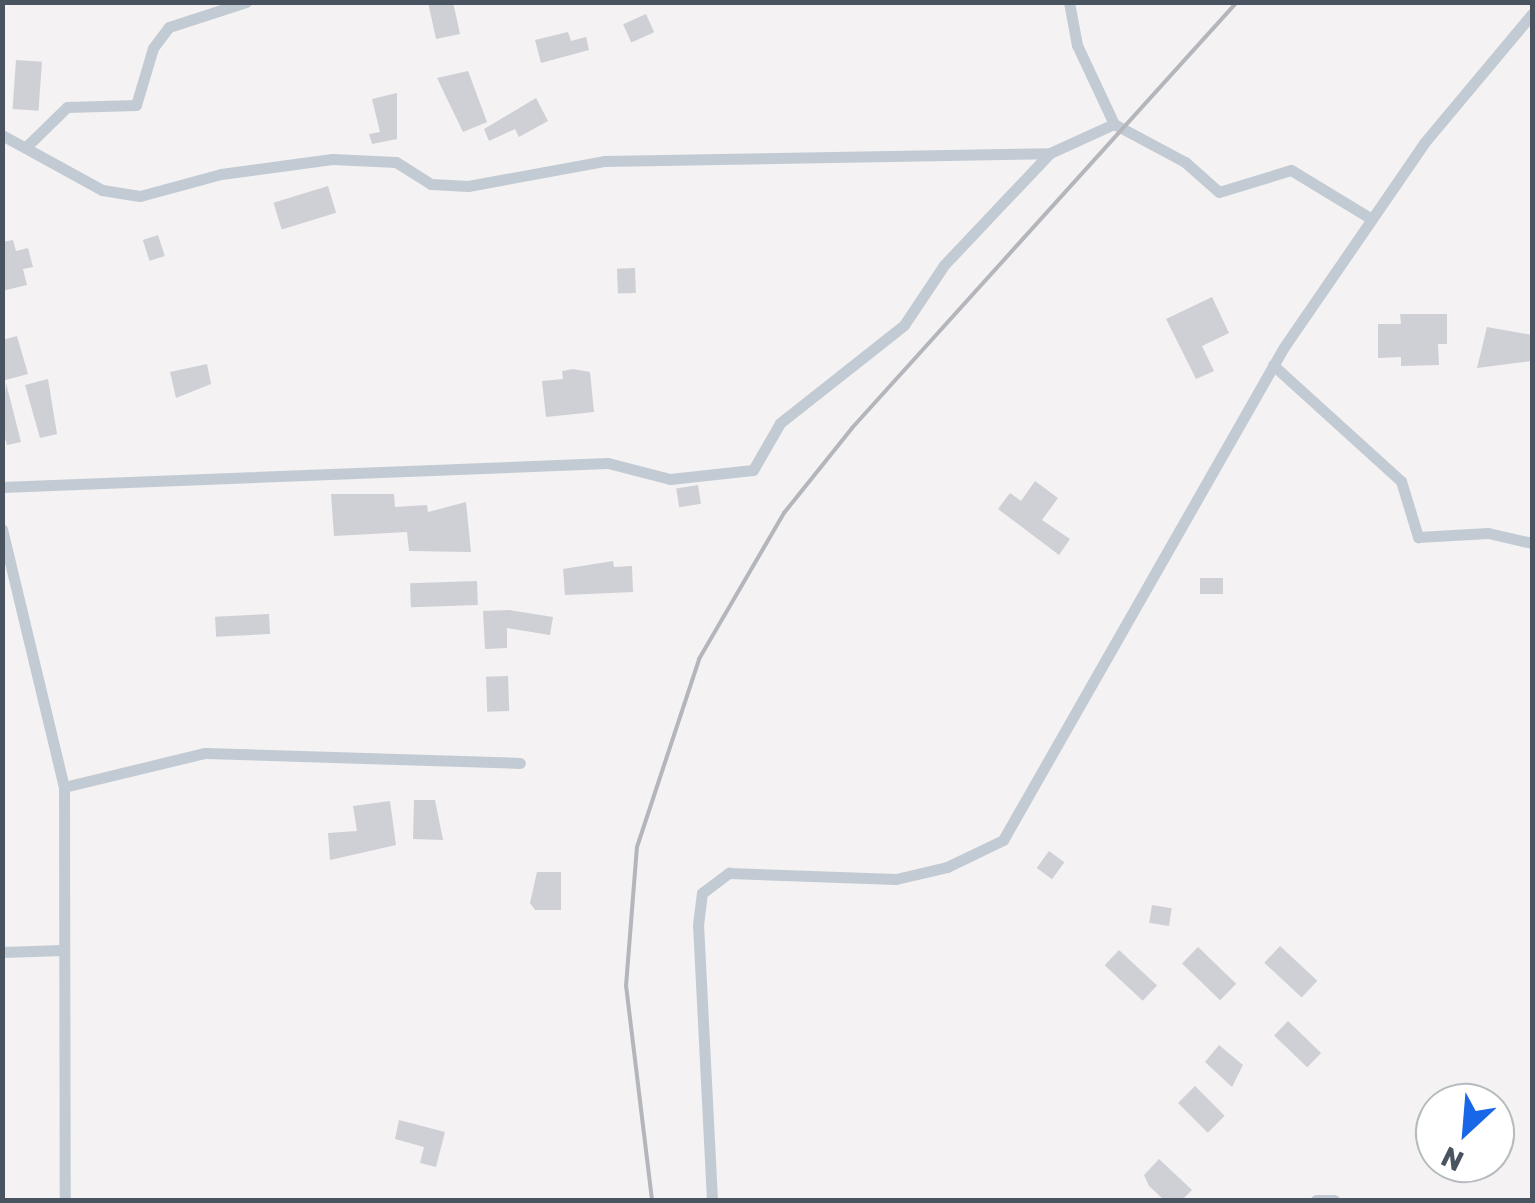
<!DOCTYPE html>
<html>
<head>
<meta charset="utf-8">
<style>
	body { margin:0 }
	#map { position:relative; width:1535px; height:1203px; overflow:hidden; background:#f4f2f2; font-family:Rubik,sans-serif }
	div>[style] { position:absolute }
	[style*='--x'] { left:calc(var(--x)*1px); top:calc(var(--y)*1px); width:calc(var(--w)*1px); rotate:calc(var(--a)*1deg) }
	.building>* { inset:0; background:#ced0d6; transform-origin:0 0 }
	.minor>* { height:11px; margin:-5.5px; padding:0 5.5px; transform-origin:5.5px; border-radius:5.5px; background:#c2cbd3 }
	.rail>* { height:4px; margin:-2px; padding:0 2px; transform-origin:2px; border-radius:2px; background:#b4b6bc }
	span { translate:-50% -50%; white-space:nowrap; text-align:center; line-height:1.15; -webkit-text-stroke:8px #fff; paint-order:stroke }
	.frame { position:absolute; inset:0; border:5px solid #495460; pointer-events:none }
	.north { position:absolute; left:1415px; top:1083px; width:100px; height:100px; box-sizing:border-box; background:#fff; border:2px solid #b6bbbf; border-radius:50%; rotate:206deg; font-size:28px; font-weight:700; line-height:40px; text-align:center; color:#495460 }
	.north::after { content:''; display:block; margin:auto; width:35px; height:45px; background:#1767e8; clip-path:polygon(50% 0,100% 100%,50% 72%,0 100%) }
</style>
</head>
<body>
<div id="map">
	<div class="building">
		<div style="clip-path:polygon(428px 2px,453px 2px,460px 34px,436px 39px)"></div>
		<div style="left:646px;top:14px;width:20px;height:25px;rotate:66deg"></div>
		<div style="clip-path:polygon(568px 32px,571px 41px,586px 37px,589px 50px,541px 63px,535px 40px)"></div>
		<div style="left:16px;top:60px;width:26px;height:49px;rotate:4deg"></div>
		<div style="clip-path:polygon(468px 71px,487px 122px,463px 132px,437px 78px)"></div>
		<div style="clip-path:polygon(397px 93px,397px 139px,372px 144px,369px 134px,380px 132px,372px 99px)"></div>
		<div style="clip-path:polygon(536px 98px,548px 121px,519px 137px,515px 129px,489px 141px,484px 129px)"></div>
		<div style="left:328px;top:186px;width:28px;height:57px;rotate:73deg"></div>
		<div style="left:158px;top:235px;width:22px;height:16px;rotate:72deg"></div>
		<div style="clip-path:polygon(13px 240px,16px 251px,28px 248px,33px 267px,23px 269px,27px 285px,2px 291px,2px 242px)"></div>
		<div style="left:635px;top:268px;width:25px;height:18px;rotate:88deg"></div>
		<div style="clip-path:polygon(1212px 297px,1229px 333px,1202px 346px,1214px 371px,1196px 379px,1166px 319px)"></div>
		<div style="clip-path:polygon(1400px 314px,1447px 314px,1447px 344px,1438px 344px,1439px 365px,1401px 366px,1401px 357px,1378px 358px,1378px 324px,1401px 324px)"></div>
		<div style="clip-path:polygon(1487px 327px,1532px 335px,1532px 361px,1477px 368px)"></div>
		<div style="clip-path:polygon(17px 336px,28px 374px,2px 381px,2px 340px)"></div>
		<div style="clip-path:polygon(207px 364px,211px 384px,176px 398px,170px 372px)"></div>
		<div style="clip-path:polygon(573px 369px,590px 372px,594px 412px,546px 417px,542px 381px,563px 379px,562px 371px)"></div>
		<div style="clip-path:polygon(48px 379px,57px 434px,40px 438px,25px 385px)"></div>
		<div style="clip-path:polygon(6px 383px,21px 442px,7px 445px,2px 428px)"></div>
		<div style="clip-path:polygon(1035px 481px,1058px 498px,1042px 520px,1070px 539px,1059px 555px,998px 509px,1010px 493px,1021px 501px)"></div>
		<div style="left:698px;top:485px;width:19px;height:22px;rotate:81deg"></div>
		<div style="clip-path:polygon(331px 494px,394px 494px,395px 507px,427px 505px,428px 512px,466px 502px,471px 552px,409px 551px,407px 532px,334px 536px)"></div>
		<div style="clip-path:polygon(613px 561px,614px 567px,632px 566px,633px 592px,565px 595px,563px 569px)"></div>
		<div style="left:1200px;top:578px;width:23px;height:16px"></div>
		<div style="left:477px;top:581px;width:24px;height:67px;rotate:88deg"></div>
		<div style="clip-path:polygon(509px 610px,553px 617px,550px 635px,507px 628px,507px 648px,485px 649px,483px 611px)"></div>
		<div style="left:269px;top:614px;width:20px;height:54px;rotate:87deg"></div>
		<div style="left:508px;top:676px;width:35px;height:22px;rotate:88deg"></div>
		<div style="clip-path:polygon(414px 800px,435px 800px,443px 840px,413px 839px)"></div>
		<div style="clip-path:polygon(390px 801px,396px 845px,330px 860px,328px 833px,357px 831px,353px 806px)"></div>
		<div style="left:1049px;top:851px;width:19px;height:21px;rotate:36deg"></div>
		<div style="clip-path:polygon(537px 872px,561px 872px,561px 910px,535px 910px,530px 903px)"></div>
		<div style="left:1152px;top:905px;width:20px;height:18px;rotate:9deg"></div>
		<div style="left:1280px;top:946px;width:51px;height:23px;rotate:43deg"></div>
		<div style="left:1198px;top:947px;width:53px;height:23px;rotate:44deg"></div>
		<div style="left:1119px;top:950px;width:52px;height:21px;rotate:43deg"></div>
		<div style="left:1288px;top:1021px;width:46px;height:20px;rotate:44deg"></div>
		<div style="clip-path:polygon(1219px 1045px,1243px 1065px,1232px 1087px,1205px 1062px)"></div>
		<div style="left:1195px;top:1086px;width:42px;height:24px;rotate:45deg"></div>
		<div style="clip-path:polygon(399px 1120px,445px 1132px,436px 1167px,420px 1163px,424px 1147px,395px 1139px)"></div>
		<div style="clip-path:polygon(1159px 1159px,1192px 1190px,1182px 1200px,1164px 1200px,1149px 1186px,1144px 1175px)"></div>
	</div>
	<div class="minor">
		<div style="--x:1069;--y:2;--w:44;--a:79.5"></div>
		<div style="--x:1077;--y:45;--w:87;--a:64.9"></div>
		<div style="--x:2;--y:135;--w:114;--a:28.8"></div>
		<div style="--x:102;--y:190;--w:38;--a:9"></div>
		<div style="--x:140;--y:196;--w:84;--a:-15.2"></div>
		<div style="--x:221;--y:174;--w:112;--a:-7.7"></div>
		<div style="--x:332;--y:159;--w:64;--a:2.7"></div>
		<div style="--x:396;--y:162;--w:41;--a:32.2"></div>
		<div style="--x:431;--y:184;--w:37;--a:3"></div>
		<div style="--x:468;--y:186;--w:138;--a:-10.4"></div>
		<div style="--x:604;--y:161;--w:446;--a:-1"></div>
		<div style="--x:1050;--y:153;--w:70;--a:-24.4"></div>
		<div style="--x:1114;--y:124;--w:81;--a:28.2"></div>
		<div style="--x:1185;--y:162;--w:45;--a:41.4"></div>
		<div style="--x:1219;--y:192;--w:75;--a:-17"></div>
		<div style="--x:1291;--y:170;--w:92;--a:31.3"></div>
		<div style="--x:27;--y:146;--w:56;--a:-44.3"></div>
		<div style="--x:67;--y:107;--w:69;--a:-1.7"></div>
		<div style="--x:136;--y:105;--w:59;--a:-73.4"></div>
		<div style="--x:153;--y:48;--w:26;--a:-53"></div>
		<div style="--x:169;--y:27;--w:81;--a:-18"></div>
		<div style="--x:1273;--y:365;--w:173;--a:42.2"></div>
		<div style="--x:1401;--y:481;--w:59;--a:73.1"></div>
		<div style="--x:1418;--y:537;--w:70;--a:-3.3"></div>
		<div style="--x:1488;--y:533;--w:45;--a:12.8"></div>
		<div style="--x:2;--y:487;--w:606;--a:-2.27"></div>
		<div style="--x:608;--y:463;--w:64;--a:14.5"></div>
		<div style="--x:670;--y:479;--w:83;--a:-6.2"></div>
		<div style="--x:753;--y:470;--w:54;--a:-60.1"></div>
		<div style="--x:780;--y:423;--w:158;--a:-38.3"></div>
		<div style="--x:904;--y:325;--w:72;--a:-56.3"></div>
		<div style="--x:944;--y:265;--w:154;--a:-46.6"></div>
		<div style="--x:2;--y:529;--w:265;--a:76.5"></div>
		<div style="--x:64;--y:787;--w:413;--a:89.9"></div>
		<div style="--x:64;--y:787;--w:145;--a:-13.6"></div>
		<div style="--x:205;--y:753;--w:315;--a:1.8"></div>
		<div style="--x:2;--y:952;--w:60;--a:-1.9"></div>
		<div style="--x:712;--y:1200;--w:275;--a:-92.9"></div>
		<div style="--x:698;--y:925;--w:32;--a:-83"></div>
		<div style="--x:702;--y:893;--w:34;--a:-37"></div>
		<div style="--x:729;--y:873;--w:167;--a:2.1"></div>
		<div style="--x:896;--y:879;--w:52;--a:-13.2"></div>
		<div style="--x:947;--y:867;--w:62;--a:-25.7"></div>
		<div style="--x:1003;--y:840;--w:567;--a:-60.32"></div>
		<div style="--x:1284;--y:347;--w:247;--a:-55.5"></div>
		<div style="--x:1424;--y:143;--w:168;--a:-50.1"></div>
		<div style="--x:1316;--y:1200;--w:18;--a:0"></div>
	</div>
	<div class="rail">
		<div style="--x:652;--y:1200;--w:216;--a:-96.9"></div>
		<div style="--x:626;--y:986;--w:139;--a:-85.5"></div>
		<div style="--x:637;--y:847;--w:198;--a:-71.7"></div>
		<div style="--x:699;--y:659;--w:169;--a:-59.8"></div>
		<div style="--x:784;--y:513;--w:109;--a:-51.3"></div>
		<div style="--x:852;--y:428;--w:574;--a:-47.89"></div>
	</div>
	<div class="frame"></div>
	<div class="north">N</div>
</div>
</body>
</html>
